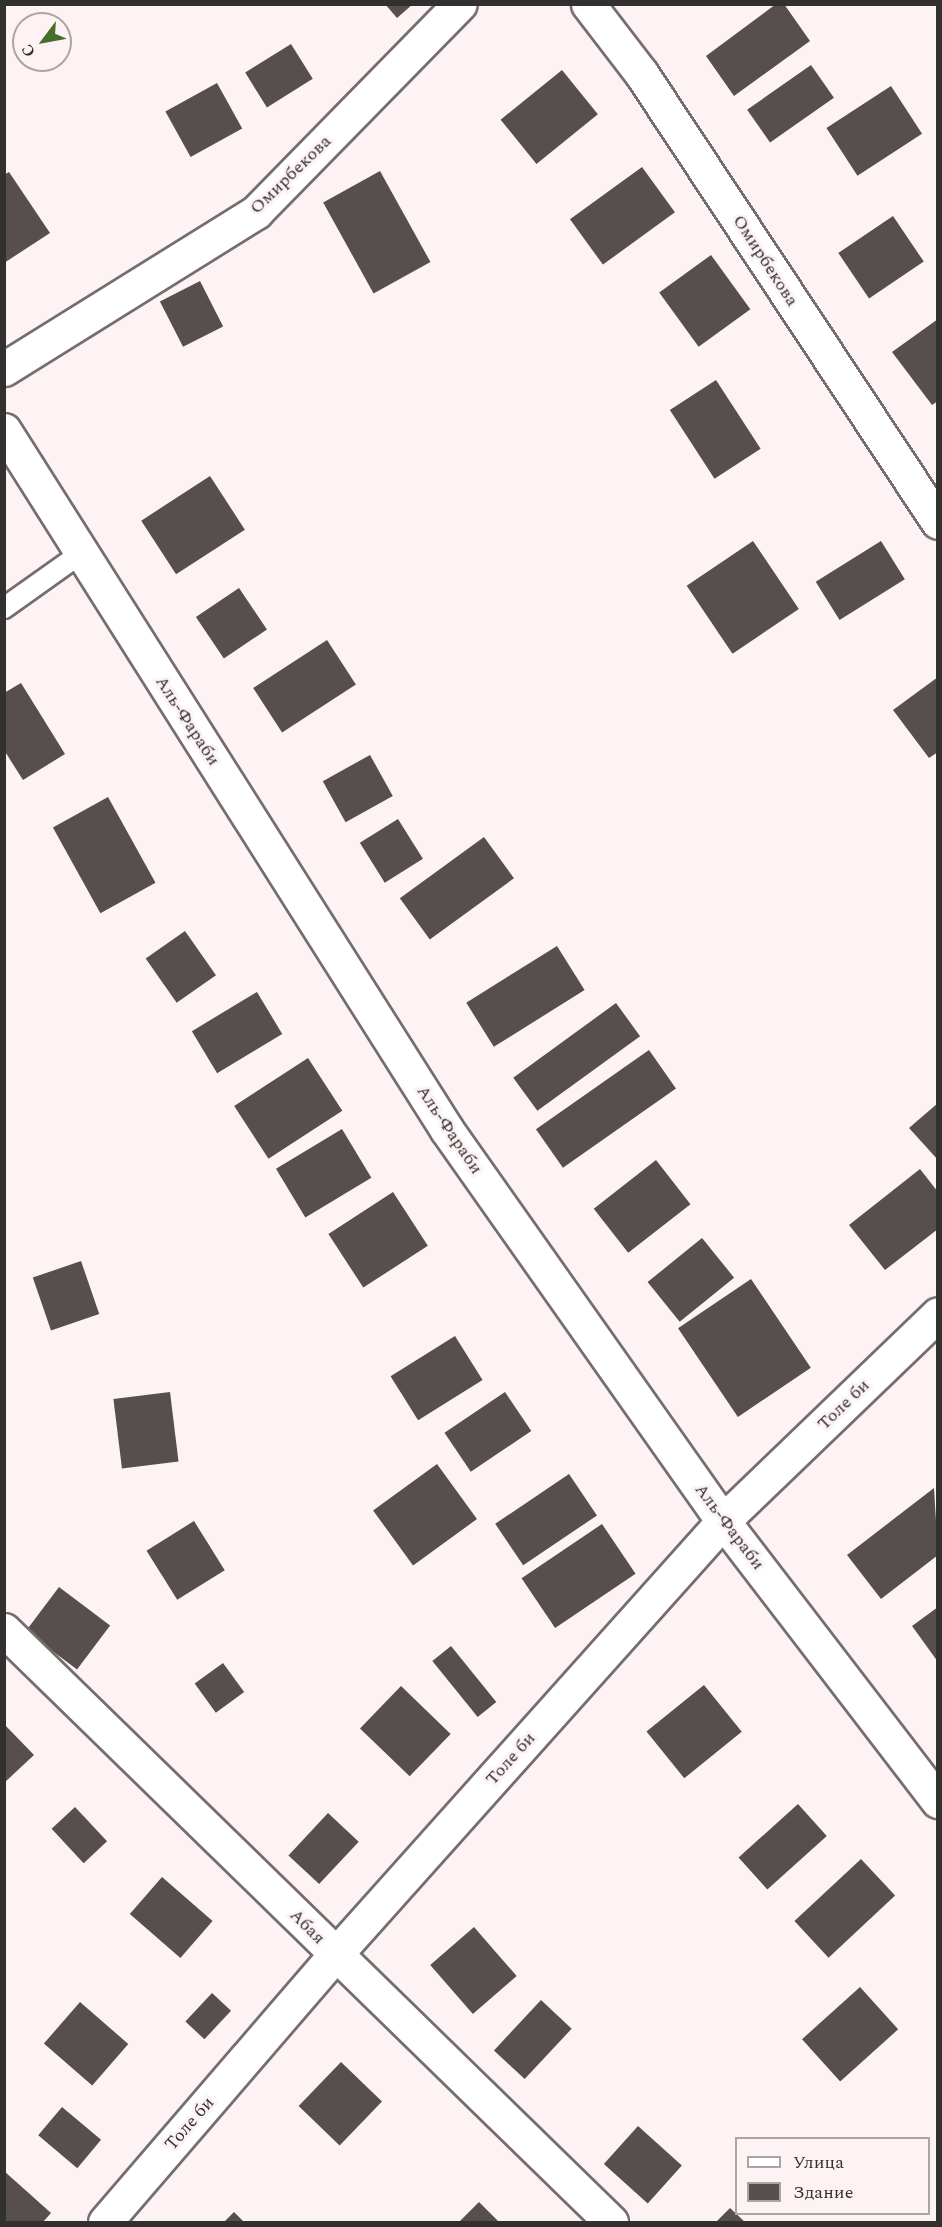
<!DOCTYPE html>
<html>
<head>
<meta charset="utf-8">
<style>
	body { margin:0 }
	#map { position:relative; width:942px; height:2227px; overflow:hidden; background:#fdf3f4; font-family:Spectral,serif }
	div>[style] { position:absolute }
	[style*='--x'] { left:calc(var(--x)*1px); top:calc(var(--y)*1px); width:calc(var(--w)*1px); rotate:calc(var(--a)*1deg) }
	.building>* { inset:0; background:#564f4d; transform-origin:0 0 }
	.roads { filter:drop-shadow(2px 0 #766d6e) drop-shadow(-2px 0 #766d6e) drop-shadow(0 2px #766d6e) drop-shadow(0 -2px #766d6e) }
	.lane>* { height:20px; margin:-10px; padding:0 10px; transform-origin:10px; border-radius:10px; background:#fff }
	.street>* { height:33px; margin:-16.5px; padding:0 16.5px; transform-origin:16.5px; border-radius:16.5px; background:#fff }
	span { translate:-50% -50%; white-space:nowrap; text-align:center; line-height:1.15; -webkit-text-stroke:6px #fdf3f4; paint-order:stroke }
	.street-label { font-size:18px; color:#333030 }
	.frame { position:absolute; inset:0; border:6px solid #333030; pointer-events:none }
	.legend { position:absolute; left:735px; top:2137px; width:195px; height:78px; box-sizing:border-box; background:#fdf3f4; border:2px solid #aca5a6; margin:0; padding:8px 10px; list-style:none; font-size:18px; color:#333030 }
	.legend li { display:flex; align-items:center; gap:12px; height:30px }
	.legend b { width:30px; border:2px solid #aca5a6 }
	.north { position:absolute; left:12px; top:12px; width:60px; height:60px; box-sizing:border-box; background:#fdf3f4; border:2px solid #aca5a6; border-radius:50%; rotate:238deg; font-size:16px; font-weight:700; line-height:24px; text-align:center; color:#333030 }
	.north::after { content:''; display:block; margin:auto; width:21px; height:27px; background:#466e2a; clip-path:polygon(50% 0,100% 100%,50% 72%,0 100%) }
</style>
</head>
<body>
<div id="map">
	<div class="building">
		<div style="clip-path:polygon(385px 4px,413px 4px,397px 18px)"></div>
		<div style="clip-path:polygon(776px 4px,784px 4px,810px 41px,734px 96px,706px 56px)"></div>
		<div style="left:291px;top:44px;width:41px;height:54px;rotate:58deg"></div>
		<div style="left:811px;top:65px;width:40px;height:78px;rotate:55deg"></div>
		<div style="left:562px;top:70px;width:57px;height:79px;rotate:51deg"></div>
		<div style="left:217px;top:83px;width:52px;height:59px;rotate:61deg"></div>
		<div style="left:891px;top:86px;width:57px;height:77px;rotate:57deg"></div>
		<div style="left:642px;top:167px;width:56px;height:89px;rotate:54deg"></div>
		<div style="left:380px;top:171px;width:104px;height:65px;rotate:61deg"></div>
		<div style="clip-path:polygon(9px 172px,50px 233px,4px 263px,4px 175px)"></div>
		<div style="left:893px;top:216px;width:55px;height:66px;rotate:56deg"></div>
		<div style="left:711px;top:255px;width:67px;height:64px;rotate:54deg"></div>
		<div style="left:200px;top:281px;width:51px;height:45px;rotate:63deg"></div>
		<div style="clip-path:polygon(938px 319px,938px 401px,932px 405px,892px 352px)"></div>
		<div style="left:716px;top:380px;width:82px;height:55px;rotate:57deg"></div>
		<div style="left:210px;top:476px;width:64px;height:82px;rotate:57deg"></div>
		<div style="left:753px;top:541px;width:82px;height:80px;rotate:56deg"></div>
		<div style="left:881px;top:541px;width:45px;height:77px;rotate:58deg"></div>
		<div style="left:239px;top:588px;width:50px;height:52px;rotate:56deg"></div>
		<div style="left:327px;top:640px;width:53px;height:88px;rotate:57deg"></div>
		<div style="clip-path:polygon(938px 677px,938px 752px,929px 758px,893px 710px)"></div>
		<div style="clip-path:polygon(21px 683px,65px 754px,23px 780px,4px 750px,4px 693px)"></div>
		<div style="left:370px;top:755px;width:47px;height:54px;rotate:61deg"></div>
		<div style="left:108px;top:797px;width:98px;height:63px;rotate:61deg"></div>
		<div style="left:398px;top:819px;width:47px;height:45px;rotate:58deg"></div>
		<div style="left:484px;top:837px;width:51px;height:104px;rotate:54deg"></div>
		<div style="left:185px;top:931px;width:54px;height:48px;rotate:55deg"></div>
		<div style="left:557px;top:946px;width:52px;height:107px;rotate:58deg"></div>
		<div style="left:257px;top:992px;width:49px;height:76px;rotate:59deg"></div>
		<div style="left:616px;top:1003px;width:41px;height:127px;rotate:54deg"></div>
		<div style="left:649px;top:1050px;width:47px;height:138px;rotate:55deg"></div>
		<div style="left:308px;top:1058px;width:63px;height:88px;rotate:57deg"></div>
		<div style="clip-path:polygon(938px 1103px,938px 1160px,909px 1128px)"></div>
		<div style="left:342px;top:1129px;width:57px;height:77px;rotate:59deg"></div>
		<div style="left:656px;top:1160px;width:56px;height:79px;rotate:52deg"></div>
		<div style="clip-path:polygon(920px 1169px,938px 1192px,938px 1229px,885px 1270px,849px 1225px)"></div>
		<div style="left:393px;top:1192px;width:64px;height:77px;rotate:57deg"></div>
		<div style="left:702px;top:1238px;width:51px;height:70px;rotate:51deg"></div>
		<div style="left:81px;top:1261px;width:56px;height:51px;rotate:71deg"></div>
		<div style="left:751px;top:1279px;width:107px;height:88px;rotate:56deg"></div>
		<div style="left:455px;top:1336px;width:52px;height:76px;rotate:58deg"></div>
		<div style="left:170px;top:1392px;width:70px;height:57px;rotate:83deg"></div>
		<div style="left:505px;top:1392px;width:47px;height:73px;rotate:56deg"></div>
		<div style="left:437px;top:1464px;width:68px;height:79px;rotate:54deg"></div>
		<div style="left:569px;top:1474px;width:50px;height:89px;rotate:56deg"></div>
		<div style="clip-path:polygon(934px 1488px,938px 1555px,881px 1599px,847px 1555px)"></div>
		<div style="left:194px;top:1521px;width:58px;height:56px;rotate:58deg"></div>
		<div style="left:602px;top:1524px;width:60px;height:97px;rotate:56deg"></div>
		<div style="left:59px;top:1587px;width:64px;height:55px;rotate:37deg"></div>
		<div style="clip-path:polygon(938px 1607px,938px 1662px,912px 1626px)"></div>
		<div style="left:451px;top:1646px;width:72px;height:24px;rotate:51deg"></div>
		<div style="left:223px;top:1663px;width:36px;height:35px;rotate:54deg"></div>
		<div style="left:704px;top:1685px;width:60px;height:74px;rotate:51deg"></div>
		<div style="left:401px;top:1686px;width:69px;height:59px;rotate:44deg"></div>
		<div style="clip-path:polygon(4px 1724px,34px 1755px,4px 1783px)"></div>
		<div style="left:798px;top:1804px;width:43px;height:80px;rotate:48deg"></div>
		<div style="left:75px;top:1807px;width:47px;height:32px;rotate:47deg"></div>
		<div style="left:328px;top:1813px;width:42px;height:58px;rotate:43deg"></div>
		<div style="left:861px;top:1859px;width:50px;height:91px;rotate:47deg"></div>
		<div style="left:162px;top:1877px;width:67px;height:49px;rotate:41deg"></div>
		<div style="left:474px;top:1927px;width:65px;height:58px;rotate:49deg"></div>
		<div style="left:860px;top:1987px;width:57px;height:78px;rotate:48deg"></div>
		<div style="left:212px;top:1993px;width:26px;height:39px;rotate:43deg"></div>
		<div style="left:541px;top:2000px;width:42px;height:69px;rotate:43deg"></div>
		<div style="left:80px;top:2002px;width:64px;height:55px;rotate:41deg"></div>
		<div style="left:341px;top:2062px;width:57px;height:61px;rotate:44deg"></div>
		<div style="left:62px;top:2107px;width:51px;height:37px;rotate:40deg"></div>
		<div style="left:638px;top:2126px;width:59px;height:51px;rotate:42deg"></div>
		<div style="clip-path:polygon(4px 2171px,51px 2213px,43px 2222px,4px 2222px)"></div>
		<div style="clip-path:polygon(479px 2202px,499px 2222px,459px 2222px)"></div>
		<div style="clip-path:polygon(730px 2208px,745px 2222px,716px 2222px)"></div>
		<div style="clip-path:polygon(234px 2212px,244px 2222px,224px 2222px)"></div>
	</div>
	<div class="roads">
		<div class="lane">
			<div style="--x:4;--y:608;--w:93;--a:-35.4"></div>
		</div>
		<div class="street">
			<div style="--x:588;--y:4;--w:87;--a:52.5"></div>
			<div style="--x:641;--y:73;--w:538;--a:56.52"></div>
			<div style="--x:4;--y:369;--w:297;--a:-31.9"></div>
			<div style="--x:256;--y:212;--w:291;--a:-45.6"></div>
			<div style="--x:4;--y:430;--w:828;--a:57.67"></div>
			<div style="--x:447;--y:1130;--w:479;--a:54.8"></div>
			<div style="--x:723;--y:1521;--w:353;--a:52.5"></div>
			<div style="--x:4;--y:1630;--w:848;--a:44.28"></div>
			<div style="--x:105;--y:2222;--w:352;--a:-49.3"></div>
			<div style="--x:335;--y:1955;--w:582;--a:-48.2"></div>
			<div style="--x:723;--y:1521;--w:298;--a:-43.9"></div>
		</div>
	</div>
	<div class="street-label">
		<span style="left:291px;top:175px;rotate:-44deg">Омирбекова</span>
		<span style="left:765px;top:261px;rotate:57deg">Омирбекова</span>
		<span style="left:187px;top:721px;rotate:57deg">Аль-Фараби</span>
		<span style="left:449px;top:1130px;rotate:56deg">Аль-Фараби</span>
		<span style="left:844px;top:1405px;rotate:-44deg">Толе би</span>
		<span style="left:729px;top:1527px;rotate:53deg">Аль-Фараби</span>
		<span style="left:511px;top:1759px;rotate:-48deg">Толе би</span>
		<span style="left:307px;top:1927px;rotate:45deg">Абая</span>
		<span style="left:190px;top:2124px;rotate:-49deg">Толе би</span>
	</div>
	<div class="frame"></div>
	<ul class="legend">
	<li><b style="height:8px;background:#fff"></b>Улица</li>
	<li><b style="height:16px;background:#564f4d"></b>Здание</li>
	</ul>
	<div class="north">С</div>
</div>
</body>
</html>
